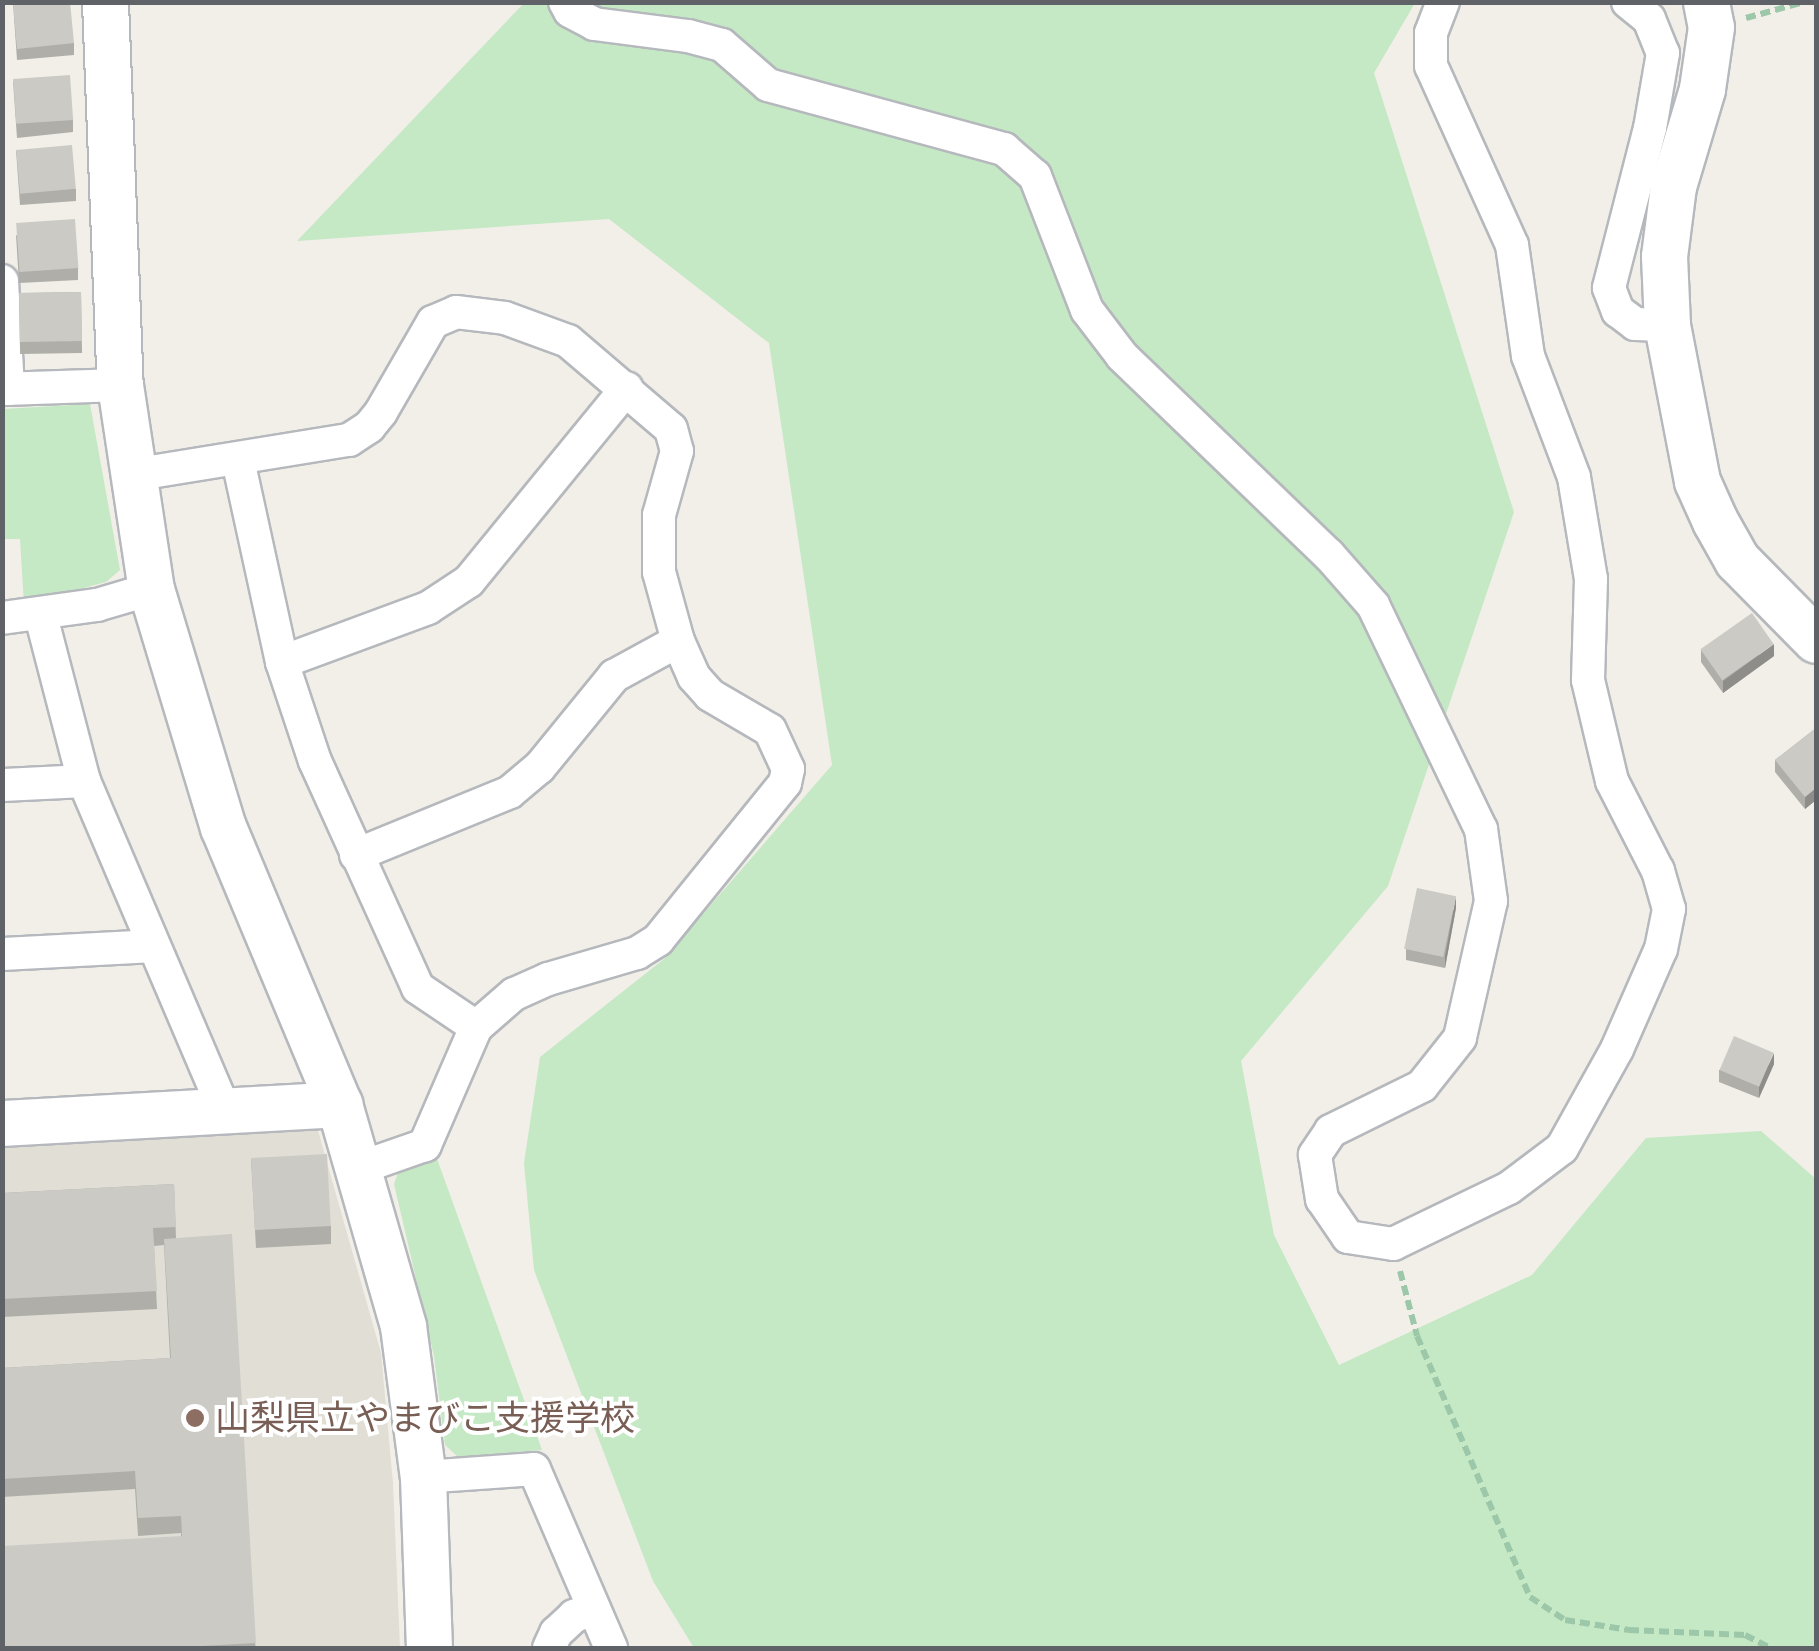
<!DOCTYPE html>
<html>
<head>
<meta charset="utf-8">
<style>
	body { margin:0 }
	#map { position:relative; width:1819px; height:1651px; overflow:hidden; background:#f1efe8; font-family:Rubik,"Noto Sans JP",sans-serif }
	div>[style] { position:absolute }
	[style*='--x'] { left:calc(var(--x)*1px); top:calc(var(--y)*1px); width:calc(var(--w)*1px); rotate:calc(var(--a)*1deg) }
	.education>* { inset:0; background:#e1ded6 }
	.green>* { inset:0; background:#c5e8c5 }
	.path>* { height:6px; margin-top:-3px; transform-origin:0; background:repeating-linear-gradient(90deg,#9cc7a9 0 10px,transparent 0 15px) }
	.roads { filter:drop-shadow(2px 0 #b5b8bc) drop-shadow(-2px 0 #b5b8bc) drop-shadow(0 2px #b5b8bc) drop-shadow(0 -2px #b5b8bc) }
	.street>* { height:32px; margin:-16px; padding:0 16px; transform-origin:16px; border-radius:16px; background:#fff }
	.secondary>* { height:45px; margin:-22.5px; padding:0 22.5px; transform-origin:22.5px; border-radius:22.5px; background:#fff }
	.wall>* { inset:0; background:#afaea9; transform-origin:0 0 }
	.shaded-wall>* { inset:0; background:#8f8d8a }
	.building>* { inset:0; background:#cccac5; transform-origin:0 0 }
	.dots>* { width:28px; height:28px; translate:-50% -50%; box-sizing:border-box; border:5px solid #fff; border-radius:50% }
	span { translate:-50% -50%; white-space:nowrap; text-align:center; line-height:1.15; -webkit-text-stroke:8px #fff; paint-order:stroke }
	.education-label { font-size:35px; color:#785e54 }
	.left { translate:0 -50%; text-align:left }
	.frame { position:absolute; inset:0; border:5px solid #5f6368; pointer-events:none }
</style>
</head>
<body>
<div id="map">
	<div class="education">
		<div style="clip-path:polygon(315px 1120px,381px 1353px,393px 1483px,400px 1648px,3px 1648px,3px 1138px)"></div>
	</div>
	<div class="green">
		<div style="clip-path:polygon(524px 3px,1415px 3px,1374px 73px,1514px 512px,1388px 886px,1241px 1061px,1274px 1235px,1339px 1365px,1532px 1275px,1646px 1138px,1761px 1131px,1816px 1179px,1816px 1648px,694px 1648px,653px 1581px,534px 1270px,524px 1163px,540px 1057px,664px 959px,832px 765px,769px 343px,609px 219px,297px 241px)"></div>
		<div style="clip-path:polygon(90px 404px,120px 570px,106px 582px,24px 604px,20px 539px,3px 539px,3px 409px)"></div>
		<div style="clip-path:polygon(436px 1156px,542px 1450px,458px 1457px,445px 1445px,434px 1356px,394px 1184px,399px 1170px)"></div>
	</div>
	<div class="path">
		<div style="--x:1746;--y:18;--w:60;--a:-15.4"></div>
		<div style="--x:1400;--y:1271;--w:67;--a:75.3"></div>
		<div style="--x:1417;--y:1336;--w:284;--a:66.6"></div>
		<div style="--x:1530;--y:1597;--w:42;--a:33.3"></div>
		<div style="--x:1565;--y:1620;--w:65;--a:8.9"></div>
		<div style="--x:1629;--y:1630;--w:116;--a:2.5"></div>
		<div style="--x:1745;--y:1635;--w:28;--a:27"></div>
	</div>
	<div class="roads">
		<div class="street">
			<div style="--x:565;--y:2;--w:10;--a:61"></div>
			<div style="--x:570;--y:11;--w:27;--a:28"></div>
			<div style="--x:594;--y:24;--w:95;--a:7.3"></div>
			<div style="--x:688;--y:36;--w:35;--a:15"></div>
			<div style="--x:722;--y:45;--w:61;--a:41"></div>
			<div style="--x:768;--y:85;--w:245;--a:15.2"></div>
			<div style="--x:1004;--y:149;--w:41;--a:41.1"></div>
			<div style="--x:1035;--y:176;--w:144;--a:68.8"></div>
			<div style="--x:1087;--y:310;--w:58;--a:52.7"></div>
			<div style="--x:1122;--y:356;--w:287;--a:43.9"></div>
			<div style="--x:1329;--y:555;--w:67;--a:48.7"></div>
			<div style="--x:1373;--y:605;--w:249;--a:64.3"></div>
			<div style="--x:1481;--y:829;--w:73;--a:82.1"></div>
			<div style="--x:1491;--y:901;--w:140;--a:102.8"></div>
			<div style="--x:1460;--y:1038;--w:61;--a:128.4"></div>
			<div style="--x:1422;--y:1086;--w:102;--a:153.7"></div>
			<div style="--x:1331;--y:1131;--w:29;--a:124"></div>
			<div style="--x:1315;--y:1155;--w:45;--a:81"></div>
			<div style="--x:1322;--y:1199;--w:46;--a:55.6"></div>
			<div style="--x:1348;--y:1237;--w:46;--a:8.8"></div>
			<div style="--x:1393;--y:1244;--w:129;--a:-25.8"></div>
			<div style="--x:1509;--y:1188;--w:66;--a:-37"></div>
			<div style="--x:1562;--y:1148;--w:113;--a:-60.9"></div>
			<div style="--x:1617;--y:1049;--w:109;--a:-66.3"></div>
			<div style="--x:1661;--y:949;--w:41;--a:-78.7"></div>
			<div style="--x:1669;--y:909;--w:40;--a:-106"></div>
			<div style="--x:1658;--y:871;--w:101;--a:-117.1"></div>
			<div style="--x:1612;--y:781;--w:104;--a:-103.4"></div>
			<div style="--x:1588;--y:680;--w:101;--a:-88.3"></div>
			<div style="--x:1591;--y:579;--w:103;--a:-99.5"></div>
			<div style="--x:1574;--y:477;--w:129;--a:-110.8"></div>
			<div style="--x:1528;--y:356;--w:112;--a:-98.2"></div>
			<div style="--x:1512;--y:245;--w:196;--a:-114.3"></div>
			<div style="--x:1431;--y:66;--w:33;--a:-90"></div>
			<div style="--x:1431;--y:33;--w:33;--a:-69"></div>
			<div style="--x:1628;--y:2;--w:27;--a:39"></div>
			<div style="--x:1649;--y:19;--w:37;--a:68"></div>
			<div style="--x:1663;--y:53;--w:76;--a:99.8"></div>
			<div style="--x:1650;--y:128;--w:165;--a:104.4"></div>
			<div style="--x:1609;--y:288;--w:25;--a:69"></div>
			<div style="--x:1618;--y:311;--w:21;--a:37"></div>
			<div style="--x:1635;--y:324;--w:32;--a:2"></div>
			<div style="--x:2;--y:281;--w:108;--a:86.8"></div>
			<div style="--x:2;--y:389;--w:118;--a:-1.9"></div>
			<div style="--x:238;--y:460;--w:207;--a:77.7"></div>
			<div style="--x:282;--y:662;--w:104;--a:71.6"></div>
			<div style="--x:315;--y:761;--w:249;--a:65.6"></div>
			<div style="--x:418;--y:988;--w:70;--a:33.9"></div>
			<div style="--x:132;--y:475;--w:220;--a:-9.2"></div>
			<div style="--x:349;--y:440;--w:24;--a:-33"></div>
			<div style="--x:369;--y:427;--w:19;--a:-51"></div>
			<div style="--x:381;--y:412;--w:104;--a:-60"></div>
			<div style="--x:433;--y:322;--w:25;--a:-23"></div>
			<div style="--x:456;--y:312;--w:49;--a:7"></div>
			<div style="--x:505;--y:318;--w:67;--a:20.1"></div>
			<div style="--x:568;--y:341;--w:135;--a:40.5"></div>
			<div style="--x:671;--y:429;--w:23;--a:75"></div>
			<div style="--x:677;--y:451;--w:66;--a:105.7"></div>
			<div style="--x:659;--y:515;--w:57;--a:90"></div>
			<div style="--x:659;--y:572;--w:72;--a:74.6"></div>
			<div style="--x:678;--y:641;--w:39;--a:66"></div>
			<div style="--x:694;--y:677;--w:24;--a:48"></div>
			<div style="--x:710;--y:695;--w:69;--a:30.3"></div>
			<div style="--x:770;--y:730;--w:43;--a:65.2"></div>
			<div style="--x:788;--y:769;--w:14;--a:102"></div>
			<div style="--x:785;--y:783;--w:202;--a:129"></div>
			<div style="--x:658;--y:940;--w:25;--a:148"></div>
			<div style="--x:637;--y:953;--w:93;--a:163.7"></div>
			<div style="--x:548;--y:979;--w:37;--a:156"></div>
			<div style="--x:514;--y:994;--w:50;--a:139"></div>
			<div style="--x:476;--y:1027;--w:129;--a:113.4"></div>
			<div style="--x:425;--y:1145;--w:70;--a:160.8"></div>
			<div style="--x:41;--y:616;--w:171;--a:75.4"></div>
			<div style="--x:84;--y:781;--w:359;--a:66.9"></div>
			<div style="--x:2;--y:618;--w:96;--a:-7.8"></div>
			<div style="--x:97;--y:605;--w:56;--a:-16.5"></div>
			<div style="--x:282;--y:662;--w:156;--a:-20.3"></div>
			<div style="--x:428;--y:608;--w:49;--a:-33.4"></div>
			<div style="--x:469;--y:581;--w:249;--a:-50.7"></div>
			<div style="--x:2;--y:785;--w:82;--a:-2.8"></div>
			<div style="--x:356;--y:855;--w:166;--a:-22.2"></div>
			<div style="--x:510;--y:792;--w:38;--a:-40"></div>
			<div style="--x:539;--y:768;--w:119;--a:-50.8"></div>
			<div style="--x:614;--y:676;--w:73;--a:-28.7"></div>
			<div style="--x:2;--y:954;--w:151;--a:-3"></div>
			<div style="--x:423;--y:1477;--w:111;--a:-4.1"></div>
			<div style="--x:534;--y:1469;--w:195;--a:66.7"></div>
			<div style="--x:549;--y:1648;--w:17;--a:-65"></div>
			<div style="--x:556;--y:1633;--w:25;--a:-43"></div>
			<div style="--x:574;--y:1616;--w:21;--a:-19"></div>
		</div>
		<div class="secondary">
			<div style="--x:105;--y:2;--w:383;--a:87.8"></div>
			<div style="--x:120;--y:385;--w:206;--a:81.4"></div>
			<div style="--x:151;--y:589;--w:249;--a:73.2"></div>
			<div style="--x:223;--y:827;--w:300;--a:67.3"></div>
			<div style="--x:339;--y:1104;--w:231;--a:73.9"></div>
			<div style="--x:403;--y:1326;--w:152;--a:82.5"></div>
			<div style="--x:423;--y:1477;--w:171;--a:88"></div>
			<div style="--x:1706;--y:2;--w:25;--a:79"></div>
			<div style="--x:1711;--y:27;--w:63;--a:98.3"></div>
			<div style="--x:1702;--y:89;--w:101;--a:106.6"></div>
			<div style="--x:1673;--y:186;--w:71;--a:97.3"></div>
			<div style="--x:1664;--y:256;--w:69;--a:87.5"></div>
			<div style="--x:1667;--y:325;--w:159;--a:79.1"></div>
			<div style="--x:1697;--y:481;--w:44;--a:65.8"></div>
			<div style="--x:1715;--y:521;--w:45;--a:60.6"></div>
			<div style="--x:1737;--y:560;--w:112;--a:45.4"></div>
			<div style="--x:2;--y:1123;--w:338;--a:-3.2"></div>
		</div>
	</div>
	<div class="wall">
		<div style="clip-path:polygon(13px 3px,74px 43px,74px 55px,17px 60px)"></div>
		<div style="clip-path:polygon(13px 81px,73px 120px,73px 132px,17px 138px)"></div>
		<div style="clip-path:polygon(16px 150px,76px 189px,76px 201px,20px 205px)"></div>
		<div style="clip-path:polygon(16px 235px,78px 268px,78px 280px,19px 283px)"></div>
		<div style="left:81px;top:292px;width:61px;height:62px;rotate:89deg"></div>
		<div style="clip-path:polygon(1701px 650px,1774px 656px,1723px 693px,1701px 662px)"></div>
		<div style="clip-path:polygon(1816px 728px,1816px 800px,1805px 809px,1775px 772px,1775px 760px)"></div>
		<div style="clip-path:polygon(1456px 908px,1445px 968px,1406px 960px,1406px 949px)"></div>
		<div style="clip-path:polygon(1774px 1064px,1759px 1098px,1719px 1082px,1719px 1070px)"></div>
		<div style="clip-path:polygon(251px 1159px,331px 1226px,331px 1244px,256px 1248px)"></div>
		<div style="clip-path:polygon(174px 1184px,176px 1238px,256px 1648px,2px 1648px,181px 1536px,181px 1533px,138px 1536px,135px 1489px,2px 1497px,2px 1368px,170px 1358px,164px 1245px,154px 1246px,157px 1309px,2px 1317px,2px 1193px)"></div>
	</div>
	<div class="shaded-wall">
		<div style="clip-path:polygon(1774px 644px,1774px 656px,1723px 693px,1723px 681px)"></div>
		<div style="clip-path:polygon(1816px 788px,1816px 800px,1805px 809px,1805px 797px)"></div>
		<div style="clip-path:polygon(1456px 896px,1456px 908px,1445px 968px,1445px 956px)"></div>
		<div style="clip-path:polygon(1774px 1053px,1774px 1064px,1759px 1098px,1759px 1086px)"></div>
	</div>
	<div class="building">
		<div style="clip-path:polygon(23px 2px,70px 2px,74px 43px,17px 49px,13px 3px)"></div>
		<div style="left:70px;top:75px;width:45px;height:57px;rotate:86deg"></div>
		<div style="left:72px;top:145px;width:44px;height:56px;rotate:85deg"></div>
		<div style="left:75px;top:219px;width:49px;height:59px;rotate:86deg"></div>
		<div style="left:81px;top:292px;width:49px;height:62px;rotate:89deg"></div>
		<div style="left:1752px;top:613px;width:38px;height:63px;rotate:55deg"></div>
		<div style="clip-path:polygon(1816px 728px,1816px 788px,1805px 797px,1775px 760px)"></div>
		<div style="left:1417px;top:888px;width:40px;height:62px;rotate:12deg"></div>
		<div style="left:1734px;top:1036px;width:43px;height:37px;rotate:23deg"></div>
		<div style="left:327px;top:1154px;width:72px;height:76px;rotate:87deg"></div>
		<div style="clip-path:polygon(174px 1184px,176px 1227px,153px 1228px,157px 1291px,2px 1299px,2px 1193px)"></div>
		<div style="clip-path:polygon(232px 1234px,256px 1643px,167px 1648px,2px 1648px,2px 1546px,182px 1536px,181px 1516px,138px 1518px,135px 1471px,2px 1479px,2px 1368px,171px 1358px,164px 1239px)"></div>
	</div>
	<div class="dots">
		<div style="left:195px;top:1418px;background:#8d6e63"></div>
	</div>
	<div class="education-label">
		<span class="left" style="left:215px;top:1418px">山梨県立やまびこ支援学校</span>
	</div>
	<div class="frame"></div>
</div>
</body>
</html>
